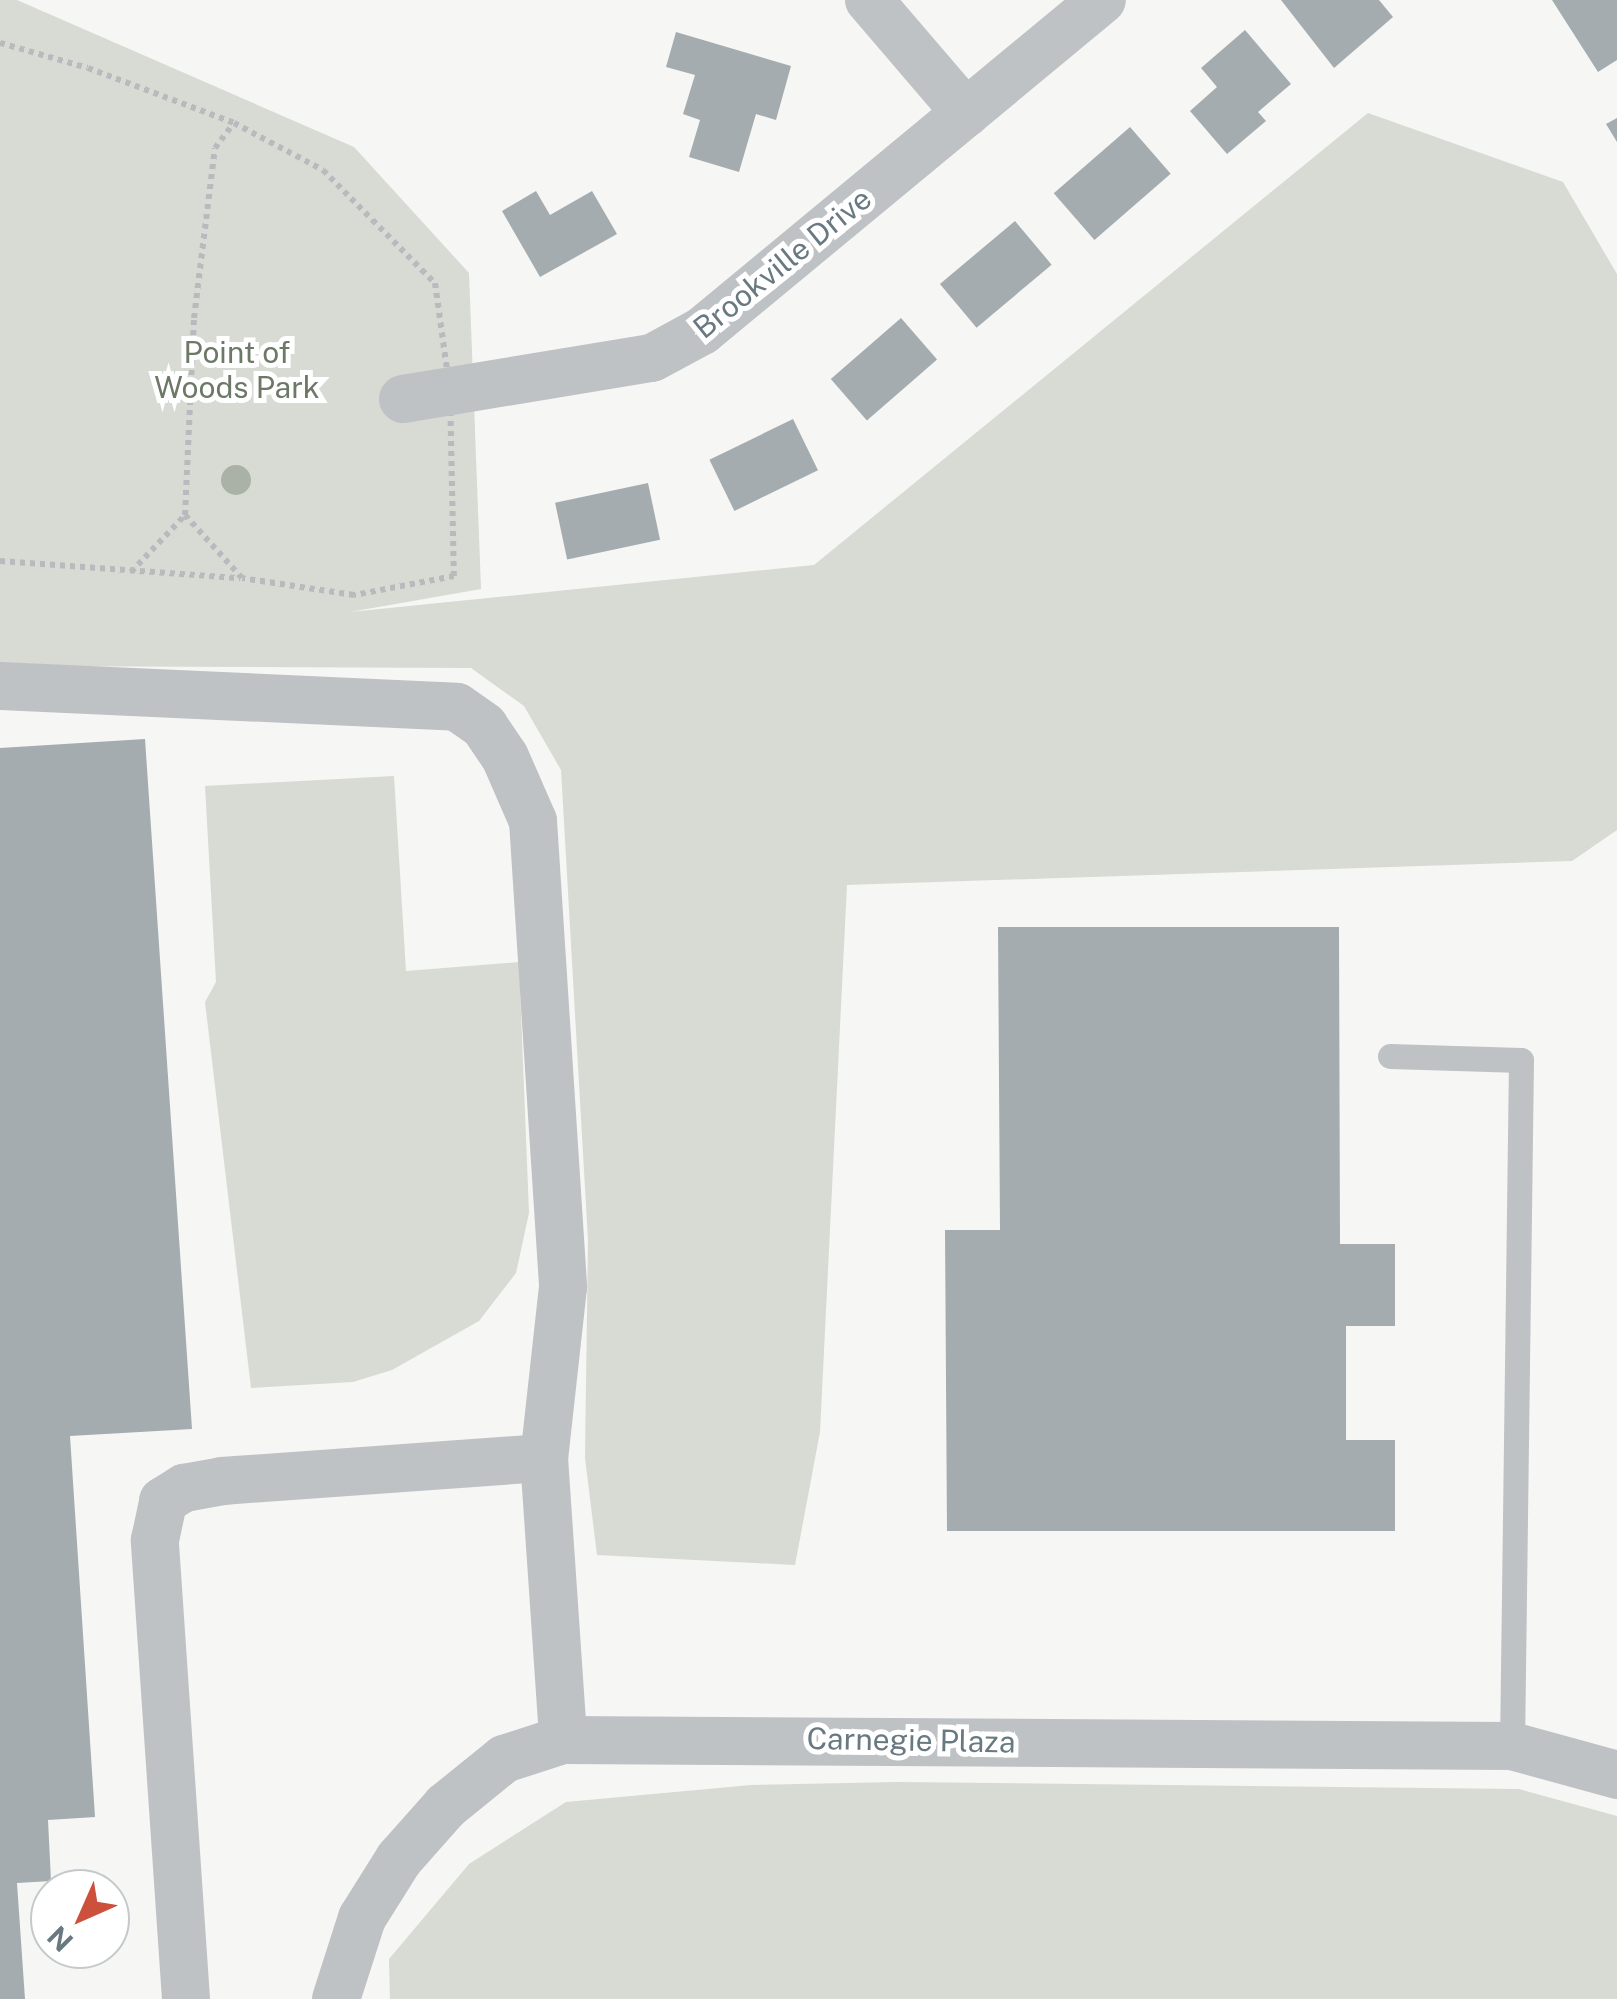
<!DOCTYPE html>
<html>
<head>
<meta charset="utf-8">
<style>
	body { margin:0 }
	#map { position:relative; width:1617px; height:1999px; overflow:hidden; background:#f6f6f4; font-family:"Public Sans",sans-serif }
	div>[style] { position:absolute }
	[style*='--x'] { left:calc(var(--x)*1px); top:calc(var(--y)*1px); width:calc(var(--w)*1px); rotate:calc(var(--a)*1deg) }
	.green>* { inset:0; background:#d7dbd3 }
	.building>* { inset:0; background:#a4acb0; transform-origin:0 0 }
	.path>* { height:6px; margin-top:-3px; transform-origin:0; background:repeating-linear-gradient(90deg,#b8bbbd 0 5px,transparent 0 10px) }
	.service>* { height:25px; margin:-12.5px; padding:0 12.5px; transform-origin:12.5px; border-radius:12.5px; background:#bec2c5 }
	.minor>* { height:48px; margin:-24px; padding:0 24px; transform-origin:24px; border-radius:24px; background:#bec2c5 }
	.trees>* { width:30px; height:30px; margin:-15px; border-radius:50%; background:#aab1a6 }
	span { translate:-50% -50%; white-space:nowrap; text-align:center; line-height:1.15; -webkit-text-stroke:10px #fff; paint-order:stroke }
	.street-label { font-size:30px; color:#697981 }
	.park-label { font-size:30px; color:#6c7967 }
	.north { position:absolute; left:30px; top:1869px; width:100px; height:100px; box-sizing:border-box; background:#fff; border:2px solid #c3c9cd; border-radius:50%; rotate:225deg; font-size:28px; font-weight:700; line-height:40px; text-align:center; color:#697981 }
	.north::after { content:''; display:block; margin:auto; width:35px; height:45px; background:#cd503d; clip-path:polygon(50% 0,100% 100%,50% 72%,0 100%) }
</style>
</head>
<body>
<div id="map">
	<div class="green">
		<div style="clip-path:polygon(0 0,17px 0,354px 147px,469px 273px,481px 589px,350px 612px,814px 565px,1368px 113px,1563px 182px,1617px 274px,1617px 830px,1572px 861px,847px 885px,820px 1432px,795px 1565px,597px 1555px,585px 1458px,588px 1240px,561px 770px,524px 706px,471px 668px,0 666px)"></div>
		<div style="clip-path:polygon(394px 776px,406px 971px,519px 962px,529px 1213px,516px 1273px,479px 1321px,392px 1370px,353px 1382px,251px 1388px,205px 1002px,216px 982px,205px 786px)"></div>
		<div style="clip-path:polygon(896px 1782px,1519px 1789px,1617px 1816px,1617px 1999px,390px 1999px,389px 1959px,469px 1864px,566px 1802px,751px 1785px)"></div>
	</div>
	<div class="building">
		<div style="clip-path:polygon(1281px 0,1379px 0,1393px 17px,1334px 68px)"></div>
		<div style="clip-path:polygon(1552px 0,1617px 0,1617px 60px,1598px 72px)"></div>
		<div style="clip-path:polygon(1245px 30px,1291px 84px,1258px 112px,1266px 121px,1227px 154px,1190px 111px,1217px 87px,1201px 68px)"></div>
		<div style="clip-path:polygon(676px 32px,791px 66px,776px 120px,756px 114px,739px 172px,689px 157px,700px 120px,683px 114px,695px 75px,666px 67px)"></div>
		<div style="clip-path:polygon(1617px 118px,1617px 142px,1606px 124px)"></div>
		<div style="left:1130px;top:127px;width:62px;height:101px;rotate:49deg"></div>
		<div style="clip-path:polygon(536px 191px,550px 215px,592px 191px,617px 234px,540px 277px,502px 211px)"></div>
		<div style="left:1015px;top:221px;width:57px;height:98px;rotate:50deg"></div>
		<div style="left:901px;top:318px;width:55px;height:93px;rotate:49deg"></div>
		<div style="left:793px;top:419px;width:57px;height:93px;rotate:64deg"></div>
		<div style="left:648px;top:483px;width:58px;height:95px;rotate:78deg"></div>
		<div style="clip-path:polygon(145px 739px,192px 1429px,70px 1436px,95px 1817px,48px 1820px,51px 1881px,17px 1883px,25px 1999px,0 1999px,0 748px)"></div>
		<div style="clip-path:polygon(998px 927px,1339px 927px,1340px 1244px,1395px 1244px,1395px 1326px,1346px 1326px,1346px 1440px,1395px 1440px,1395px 1531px,947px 1531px,945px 1230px,1000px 1230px)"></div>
	</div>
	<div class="path">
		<div style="--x:0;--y:43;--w:91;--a:15.9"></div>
		<div style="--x:88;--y:68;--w:156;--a:20.6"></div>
		<div style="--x:234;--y:123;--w:101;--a:27.8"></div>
		<div style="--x:323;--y:170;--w:159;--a:45.3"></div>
		<div style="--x:435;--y:283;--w:109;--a:82.1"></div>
		<div style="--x:450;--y:391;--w:185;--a:88.8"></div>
		<div style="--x:454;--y:576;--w:102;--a:169.2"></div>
		<div style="--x:354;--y:595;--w:113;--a:-171.4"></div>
		<div style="--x:242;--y:578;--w:85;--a:-132.1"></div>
		<div style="--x:185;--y:515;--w:197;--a:-87.4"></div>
		<div style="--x:194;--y:318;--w:171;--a:-83"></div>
		<div style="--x:215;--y:148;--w:31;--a:-53"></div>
		<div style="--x:0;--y:561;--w:241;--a:4.1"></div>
		<div style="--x:131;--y:572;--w:79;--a:-46.5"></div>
	</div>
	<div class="service">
		<div style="--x:1390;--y:1056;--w:131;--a:1.7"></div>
		<div style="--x:1521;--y:1060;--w:686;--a:90.75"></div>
	</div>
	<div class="minor">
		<div style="--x:869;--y:0;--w:149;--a:49.4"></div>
		<div style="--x:403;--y:399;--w:252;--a:-9.4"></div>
		<div style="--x:652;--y:358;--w:57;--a:-28.4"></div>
		<div style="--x:702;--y:331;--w:519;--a:-39.61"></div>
		<div style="--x:0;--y:686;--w:457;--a:2.6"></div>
		<div style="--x:457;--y:707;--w:33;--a:35"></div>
		<div style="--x:484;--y:726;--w:37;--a:56"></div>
		<div style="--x:505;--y:757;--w:70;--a:66.4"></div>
		<div style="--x:533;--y:821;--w:467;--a:86.3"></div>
		<div style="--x:563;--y:1287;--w:172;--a:96.3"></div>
		<div style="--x:544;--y:1458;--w:283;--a:86.1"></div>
		<div style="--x:186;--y:1999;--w:460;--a:-93.9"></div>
		<div style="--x:155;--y:1540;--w:40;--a:-78"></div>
		<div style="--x:163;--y:1501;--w:25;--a:-32"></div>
		<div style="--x:184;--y:1488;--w:39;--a:-10"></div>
		<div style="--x:222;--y:1481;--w:323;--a:-4.1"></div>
		<div style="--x:336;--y:1999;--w:85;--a:-72.2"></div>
		<div style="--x:362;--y:1918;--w:70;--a:-57.9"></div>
		<div style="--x:399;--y:1859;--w:71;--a:-48.4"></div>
		<div style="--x:446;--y:1806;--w:75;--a:-39"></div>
		<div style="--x:504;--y:1759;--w:62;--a:-17.9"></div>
		<div style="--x:563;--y:1740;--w:949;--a:0.36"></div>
		<div style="--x:1512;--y:1746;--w:109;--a:15.4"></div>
	</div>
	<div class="trees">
		<div style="left:236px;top:480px"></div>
	</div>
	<div class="street-label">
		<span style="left:782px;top:263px;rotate:-39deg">Brookville Drive</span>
		<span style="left:911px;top:1740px;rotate:1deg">Carnegie Plaza</span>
	</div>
	<div class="park-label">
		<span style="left:237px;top:369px">Point of<br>Woods Park</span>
	</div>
	<div class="north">N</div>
</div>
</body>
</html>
